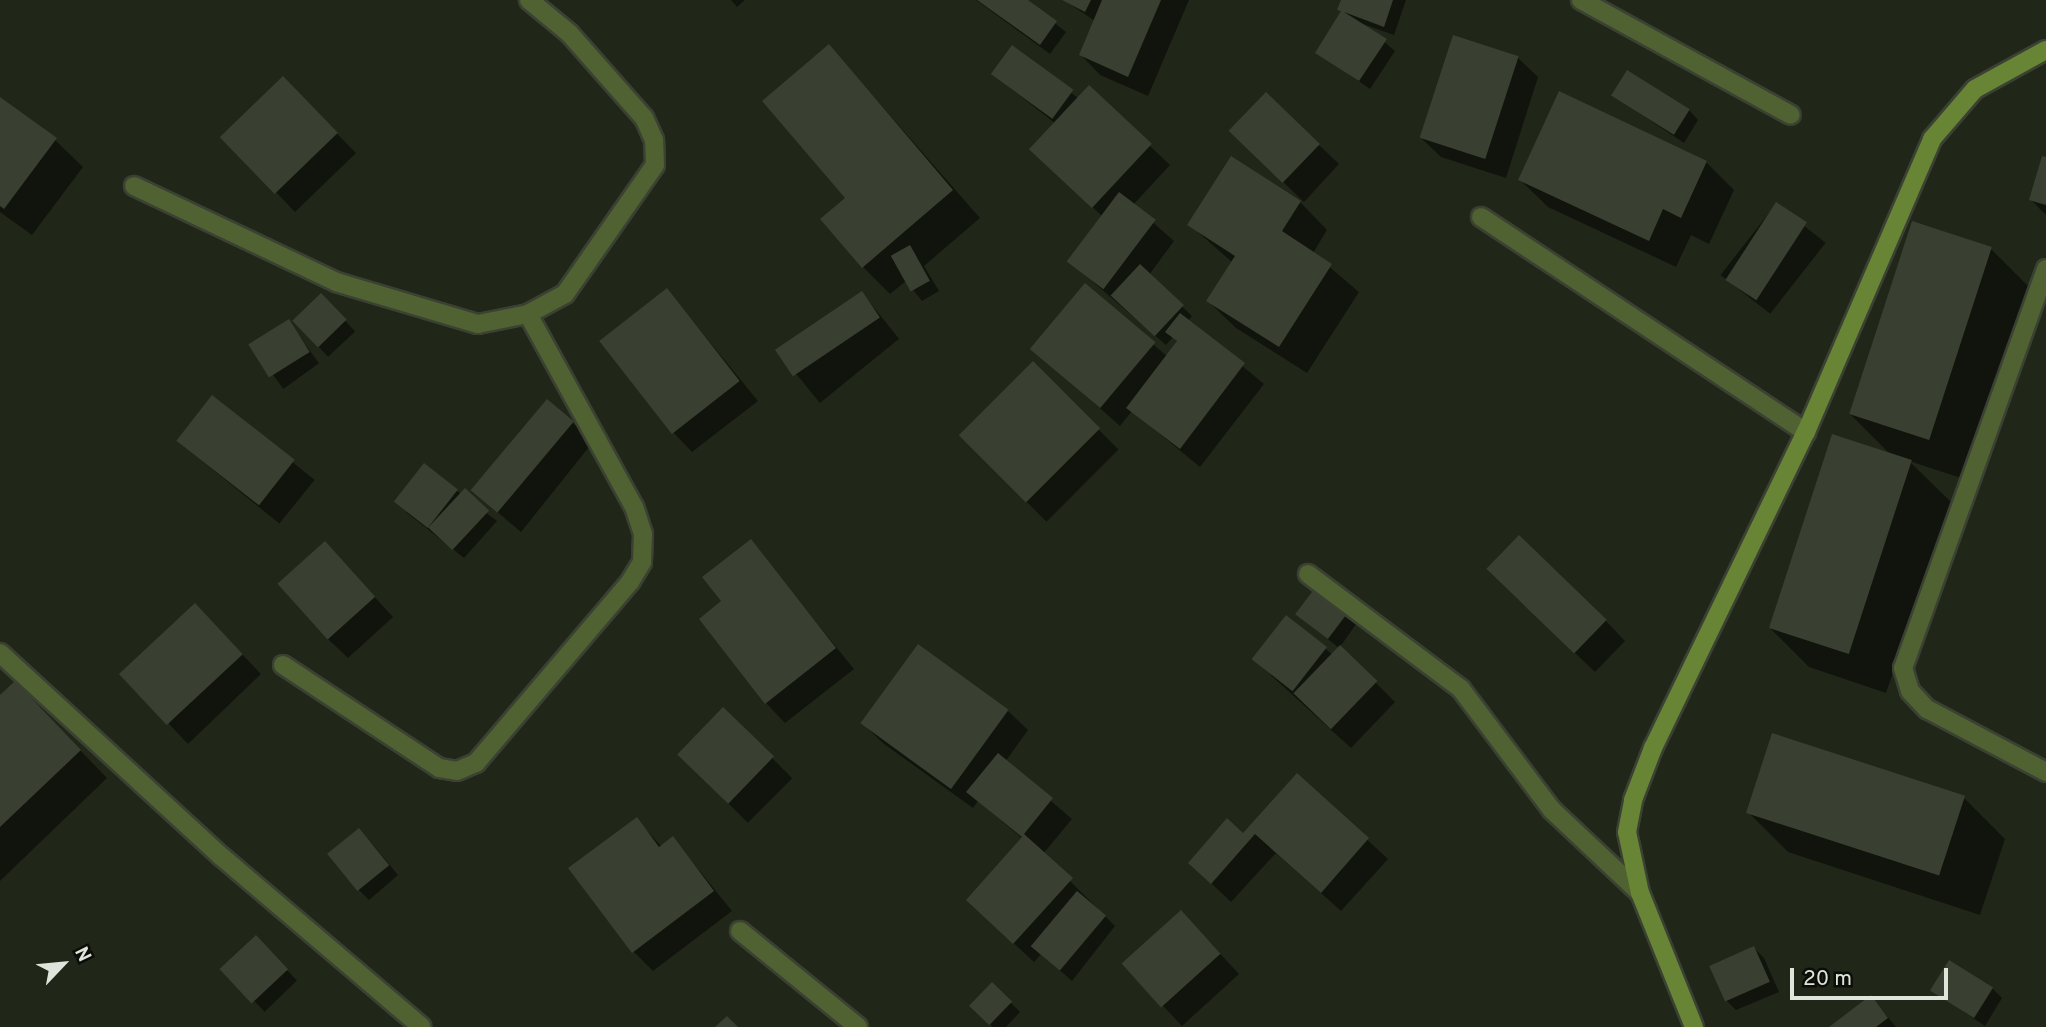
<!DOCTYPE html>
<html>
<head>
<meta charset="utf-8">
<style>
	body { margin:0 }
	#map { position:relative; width:2046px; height:1027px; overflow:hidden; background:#202618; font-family:Overpass,sans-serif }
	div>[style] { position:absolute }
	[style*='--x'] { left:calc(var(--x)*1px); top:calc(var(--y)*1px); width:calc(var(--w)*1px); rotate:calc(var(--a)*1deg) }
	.shadow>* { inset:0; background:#0007; transform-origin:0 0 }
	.building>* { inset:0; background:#394031; transform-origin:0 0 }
	.roads { filter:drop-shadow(2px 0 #3b4133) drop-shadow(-2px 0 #3b4133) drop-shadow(0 2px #3b4133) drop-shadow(0 -2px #3b4133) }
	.lane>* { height:18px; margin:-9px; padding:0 9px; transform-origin:9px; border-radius:9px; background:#506232 }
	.street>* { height:18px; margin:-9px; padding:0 9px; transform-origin:9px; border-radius:9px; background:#506232 }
	.secondary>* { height:18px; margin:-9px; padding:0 9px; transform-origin:9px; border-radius:9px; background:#688536 }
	span { translate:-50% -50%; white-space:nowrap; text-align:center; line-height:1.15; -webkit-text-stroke:7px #0b0e08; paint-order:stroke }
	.north { position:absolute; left:28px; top:929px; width:70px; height:70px; -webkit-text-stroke:5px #0b0e08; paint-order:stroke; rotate:64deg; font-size:19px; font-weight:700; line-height:28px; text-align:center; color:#e0e5db }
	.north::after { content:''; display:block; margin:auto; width:24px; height:32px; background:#e0e5db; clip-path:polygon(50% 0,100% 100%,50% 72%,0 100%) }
	.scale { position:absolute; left:1790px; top:968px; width:158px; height:32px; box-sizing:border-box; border:4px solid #e0e5db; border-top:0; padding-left:9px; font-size:21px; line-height:24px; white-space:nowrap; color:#e0e5db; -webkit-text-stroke:5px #0b0e08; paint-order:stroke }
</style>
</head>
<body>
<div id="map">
	<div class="shadow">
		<div style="clip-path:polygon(731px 0,745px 0,737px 7px)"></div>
		<div style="clip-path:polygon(976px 0,1025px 0,1066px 32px,1050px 54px)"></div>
		<div style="clip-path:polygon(1064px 0,1189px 0,1148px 96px,1100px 75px,1081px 55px,1095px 21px)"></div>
		<div style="clip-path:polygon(1343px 0,1406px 0,1394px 35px,1363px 24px,1395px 51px,1370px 89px,1317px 52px,1343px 12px)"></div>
		<div style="clip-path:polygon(829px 46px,980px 218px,924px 266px,939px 291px,922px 301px,906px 281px,890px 294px,863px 267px,848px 198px)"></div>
		<div style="clip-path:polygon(1013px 47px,1079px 99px,1089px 88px,1170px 165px,1133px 205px,1174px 241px,1149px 275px,1192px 316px,1188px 321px,1264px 384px,1200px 467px,1132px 411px,1120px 426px,1032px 348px,1085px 286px,1168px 357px,1179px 343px,1173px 337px,1166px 345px,1070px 262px,1103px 217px,1052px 169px,1056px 124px,992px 74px)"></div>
		<div style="clip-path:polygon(1518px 58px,1538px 77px,1506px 178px,1441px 157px,1421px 138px)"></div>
		<div style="clip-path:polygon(1560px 93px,1706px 162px,1734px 190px,1709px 244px,1691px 235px,1676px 267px,1548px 207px,1520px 180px)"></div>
		<div style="clip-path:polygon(1614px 96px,1689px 110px,1698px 120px,1684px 143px)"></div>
		<div style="clip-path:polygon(302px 98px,356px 153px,295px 212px,222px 136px)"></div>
		<div style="clip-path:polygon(0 99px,55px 140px,83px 167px,32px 235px,0 212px)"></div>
		<div style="clip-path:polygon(1319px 145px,1339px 164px,1304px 202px,1251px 151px)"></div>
		<div style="clip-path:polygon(2046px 159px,2046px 215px,2031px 200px)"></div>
		<div style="clip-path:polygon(1300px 202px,1327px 230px,1313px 253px,1359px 292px,1307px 373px,1236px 328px,1208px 301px,1233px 263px,1190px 225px)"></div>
		<div style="left:1776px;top:204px;width:63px;height:90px;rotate:38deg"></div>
		<div style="clip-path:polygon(1991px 249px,2031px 289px,1967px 480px,1909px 461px,1951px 502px,1886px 693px,1809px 667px,1769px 627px,1891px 455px,1850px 414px)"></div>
		<div style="clip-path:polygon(667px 290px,758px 401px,692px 452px,673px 432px)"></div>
		<div style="left:862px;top:293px;width:59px;height:102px;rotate:51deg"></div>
		<div style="left:321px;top:295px;width:50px;height:37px;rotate:47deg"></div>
		<div style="left:289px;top:322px;width:51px;height:44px;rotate:54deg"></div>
		<div style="left:1033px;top:364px;width:121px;height:102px;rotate:45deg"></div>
		<div style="left:212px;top:397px;width:132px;height:56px;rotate:39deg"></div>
		<div style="clip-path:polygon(573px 423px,593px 442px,521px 532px,474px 492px)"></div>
		<div style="clip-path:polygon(457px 491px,497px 521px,464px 558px,406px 512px)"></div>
		<div style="clip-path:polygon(750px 541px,854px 669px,785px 723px,766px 703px,724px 602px)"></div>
		<div style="clip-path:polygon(325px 543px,393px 617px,348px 658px,328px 639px)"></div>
		<div style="clip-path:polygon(1318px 586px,1359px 620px,1340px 647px,1395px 702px,1351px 748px,1254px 660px,1286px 617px,1333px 655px,1339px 648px,1296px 614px)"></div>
		<div style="clip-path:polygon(1509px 590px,1606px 621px,1625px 641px,1595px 672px)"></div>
		<div style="clip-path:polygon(214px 625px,261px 674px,188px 744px,169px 724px)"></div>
		<div style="clip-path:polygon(919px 647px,1008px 711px,1028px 730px,1005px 762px,1072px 819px,1043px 854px,1115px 926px,1072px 981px,1041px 954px,1034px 962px,987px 919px,1023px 839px,978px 801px,973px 808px,884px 744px,864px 725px)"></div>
		<div style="clip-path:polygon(0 698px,42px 711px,107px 778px,0 881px)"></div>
		<div style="left:723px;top:709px;width:98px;height:63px;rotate:45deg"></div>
		<div style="clip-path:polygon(1773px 735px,1965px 799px,2005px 839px,1980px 915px,1788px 852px,1748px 812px)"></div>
		<div style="clip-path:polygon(1297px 775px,1388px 859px,1341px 911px,1276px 853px,1231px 902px,1210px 882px,1243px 835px)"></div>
		<div style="clip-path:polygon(637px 820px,662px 847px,673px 838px,732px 911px,653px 971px,633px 951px)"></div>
		<div style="clip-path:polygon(369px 840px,398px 875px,369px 900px,359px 890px)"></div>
		<div style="clip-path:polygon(1200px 932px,1239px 974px,1182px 1026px,1124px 964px)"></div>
		<div style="left:256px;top:938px;width:59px;height:45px;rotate:46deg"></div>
		<div style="clip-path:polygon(1754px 948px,1764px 958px,1779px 992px,1736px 1010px,1726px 1000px)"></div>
		<div style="clip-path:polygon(992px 984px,1020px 1012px,1006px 1027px,993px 1027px,971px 1005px)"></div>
		<div style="clip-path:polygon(1992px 988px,2002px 998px,1985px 1026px,1933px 991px)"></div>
		<div style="clip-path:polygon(1871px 997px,1896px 1027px,1832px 1027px)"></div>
	</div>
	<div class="building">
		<div style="clip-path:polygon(977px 0,1028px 0,1057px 21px,1040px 45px)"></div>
		<div style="clip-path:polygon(1062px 0,1091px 0,1085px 12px)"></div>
		<div style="clip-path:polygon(1102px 0,1161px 0,1128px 77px,1079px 55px)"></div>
		<div style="clip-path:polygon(1341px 0,1393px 0,1384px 27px,1344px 12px,1387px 39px,1359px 81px,1315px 53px,1341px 11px,1337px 10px)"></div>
		<div style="left:1453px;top:35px;width:69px;height:108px;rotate:18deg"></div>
		<div style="clip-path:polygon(829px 44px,953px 190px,862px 268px,820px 219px,845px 198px,762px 101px)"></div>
		<div style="left:1012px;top:45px;width:76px;height:36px;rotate:36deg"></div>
		<div style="left:1627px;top:70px;width:74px;height:30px;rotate:32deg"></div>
		<div style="left:283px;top:76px;width:79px;height:88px;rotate:46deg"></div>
		<div style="left:1089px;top:85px;width:86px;height:88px;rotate:43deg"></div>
		<div style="clip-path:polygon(1559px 91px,1707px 161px,1681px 218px,1663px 209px,1649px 241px,1518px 180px)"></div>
		<div style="left:1266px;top:92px;width:75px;height:54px;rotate:44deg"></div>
		<div style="clip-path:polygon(0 97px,57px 138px,4px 209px,0 206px)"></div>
		<div style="clip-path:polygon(1231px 156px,1301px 201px,1282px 231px,1332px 264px,1279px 347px,1206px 301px,1235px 256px,1187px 225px)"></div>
		<div style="clip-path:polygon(2042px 156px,2046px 157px,2046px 205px,2029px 200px)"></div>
		<div style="left:1119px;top:192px;width:46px;height:87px;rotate:37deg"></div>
		<div style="left:1776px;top:202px;width:37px;height:93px;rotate:33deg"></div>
		<div style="left:1912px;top:221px;width:84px;height:203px;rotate:18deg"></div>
		<div style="left:910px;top:245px;width:41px;height:22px;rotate:61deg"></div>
		<div style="left:1140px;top:264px;width:60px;height:43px;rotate:43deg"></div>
		<div style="left:1085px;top:283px;width:92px;height:86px;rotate:40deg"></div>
		<div style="left:667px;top:288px;width:118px;height:86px;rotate:52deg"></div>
		<div style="left:862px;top:291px;width:32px;height:105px;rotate:56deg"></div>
		<div style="left:321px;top:293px;width:37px;height:40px;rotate:46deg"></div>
		<div style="clip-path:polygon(1180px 313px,1245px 363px,1180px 449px,1126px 408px,1177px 341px,1165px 332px)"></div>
		<div style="left:289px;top:319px;width:39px;height:48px;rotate:58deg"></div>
		<div style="left:1033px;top:361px;width:95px;height:105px;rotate:45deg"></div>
		<div style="left:212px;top:395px;width:105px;height:58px;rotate:38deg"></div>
		<div style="left:547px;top:399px;width:35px;height:119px;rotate:40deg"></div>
		<div style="left:1832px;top:434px;width:84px;height:204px;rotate:18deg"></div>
		<div style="left:424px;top:463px;width:43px;height:49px;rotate:38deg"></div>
		<div style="left:465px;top:488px;width:33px;height:54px;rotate:43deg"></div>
		<div style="left:1519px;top:535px;width:122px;height:47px;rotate:44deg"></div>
		<div style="clip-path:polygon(751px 539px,836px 648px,765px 704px,699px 619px,721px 601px,702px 577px)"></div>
		<div style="left:325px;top:541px;width:75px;height:64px;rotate:48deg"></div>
		<div style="left:1318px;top:584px;width:41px;height:38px;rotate:37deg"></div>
		<div style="left:195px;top:603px;width:70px;height:104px;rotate:47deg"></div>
		<div style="left:1286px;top:615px;width:52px;height:56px;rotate:38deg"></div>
		<div style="left:918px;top:644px;width:112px;height:98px;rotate:36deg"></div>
		<div style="left:1340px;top:645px;width:52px;height:67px;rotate:44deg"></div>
		<div style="clip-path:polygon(15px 681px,81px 750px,0 827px,0 695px)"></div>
		<div style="left:723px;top:707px;width:71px;height:66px;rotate:44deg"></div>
		<div style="left:1772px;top:733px;width:203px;height:84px;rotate:18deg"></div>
		<div style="clip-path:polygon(998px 753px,1053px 798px,1024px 834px,1073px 878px,1013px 944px,966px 900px,1022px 837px,966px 792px)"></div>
		<div style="clip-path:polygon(1297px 773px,1369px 838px,1321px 893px,1255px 834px,1211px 884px,1188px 863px,1227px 818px,1243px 833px)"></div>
		<div style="clip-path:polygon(637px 817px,659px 847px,673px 836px,714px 891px,632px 953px,568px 868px)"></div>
		<div style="left:359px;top:828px;width:48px;height:41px;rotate:51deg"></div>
		<div style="left:1077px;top:891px;width:38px;height:72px;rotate:40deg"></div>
		<div style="left:1181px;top:910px;width:59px;height:80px;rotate:48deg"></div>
		<div style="left:256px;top:935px;width:47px;height:50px;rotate:47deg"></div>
		<div style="left:1754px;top:946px;width:39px;height:49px;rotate:66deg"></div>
		<div style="left:1949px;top:960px;width:52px;height:36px;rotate:32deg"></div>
		<div style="left:992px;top:982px;width:28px;height:33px;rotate:44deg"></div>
		<div style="clip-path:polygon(1871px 995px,1888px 1018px,1876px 1027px,1829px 1027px)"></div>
		<div style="clip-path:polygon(727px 1016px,738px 1027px,715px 1027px)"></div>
	</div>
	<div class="roads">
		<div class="lane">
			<div style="--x:2046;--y:269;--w:424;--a:109.7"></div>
			<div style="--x:1903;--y:668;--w:24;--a:73"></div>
			<div style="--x:1910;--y:691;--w:25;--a:47"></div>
			<div style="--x:1927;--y:709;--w:135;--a:27.9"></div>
		</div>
		<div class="street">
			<div style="--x:1581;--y:0;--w:239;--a:28.7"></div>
			<div style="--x:134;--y:186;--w:224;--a:25.4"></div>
			<div style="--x:336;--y:282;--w:148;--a:16.5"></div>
			<div style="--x:478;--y:324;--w:51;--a:-11.3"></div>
			<div style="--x:528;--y:314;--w:42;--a:-28.4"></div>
			<div style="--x:565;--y:294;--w:157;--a:-55.1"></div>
			<div style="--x:655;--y:165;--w:25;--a:-92"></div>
			<div style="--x:654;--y:140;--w:24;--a:-114"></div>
			<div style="--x:644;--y:118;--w:113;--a:-131.4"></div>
			<div style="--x:569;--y:33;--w:52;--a:-140.5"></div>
			<div style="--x:1481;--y:217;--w:390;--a:33.5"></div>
			<div style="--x:1308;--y:574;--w:191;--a:36.9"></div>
			<div style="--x:1461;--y:689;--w:151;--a:53.1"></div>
			<div style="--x:1552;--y:810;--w:121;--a:43.3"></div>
			<div style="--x:0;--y:653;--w:301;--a:42.6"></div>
			<div style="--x:222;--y:857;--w:262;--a:40.4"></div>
			<div style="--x:283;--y:665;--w:187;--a:33.4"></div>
			<div style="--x:439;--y:768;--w:18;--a:9"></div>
			<div style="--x:457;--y:771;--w:21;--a:-23"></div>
			<div style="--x:476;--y:763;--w:238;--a:-49.6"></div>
			<div style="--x:630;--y:582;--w:23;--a:-59"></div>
			<div style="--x:642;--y:562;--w:28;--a:-88"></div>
			<div style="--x:643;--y:534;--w:28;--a:-108"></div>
			<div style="--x:634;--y:507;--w:220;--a:-118.8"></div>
			<div style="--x:740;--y:931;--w:152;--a:39.1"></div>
		</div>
		<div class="secondary">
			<div style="--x:1694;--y:1027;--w:144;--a:-111.9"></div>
			<div style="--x:1640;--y:893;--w:62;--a:-102"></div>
			<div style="--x:1627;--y:832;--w:33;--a:-79"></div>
			<div style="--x:1633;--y:800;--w:56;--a:-69"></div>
			<div style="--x:1653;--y:748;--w:351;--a:-64.2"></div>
			<div style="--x:1806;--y:432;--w:319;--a:-66.7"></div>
			<div style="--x:1932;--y:139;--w:66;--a:-49.3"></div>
			<div style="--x:1975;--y:89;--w:81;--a:-28.8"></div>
		</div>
	</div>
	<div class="north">N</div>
	<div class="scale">20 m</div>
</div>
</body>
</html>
